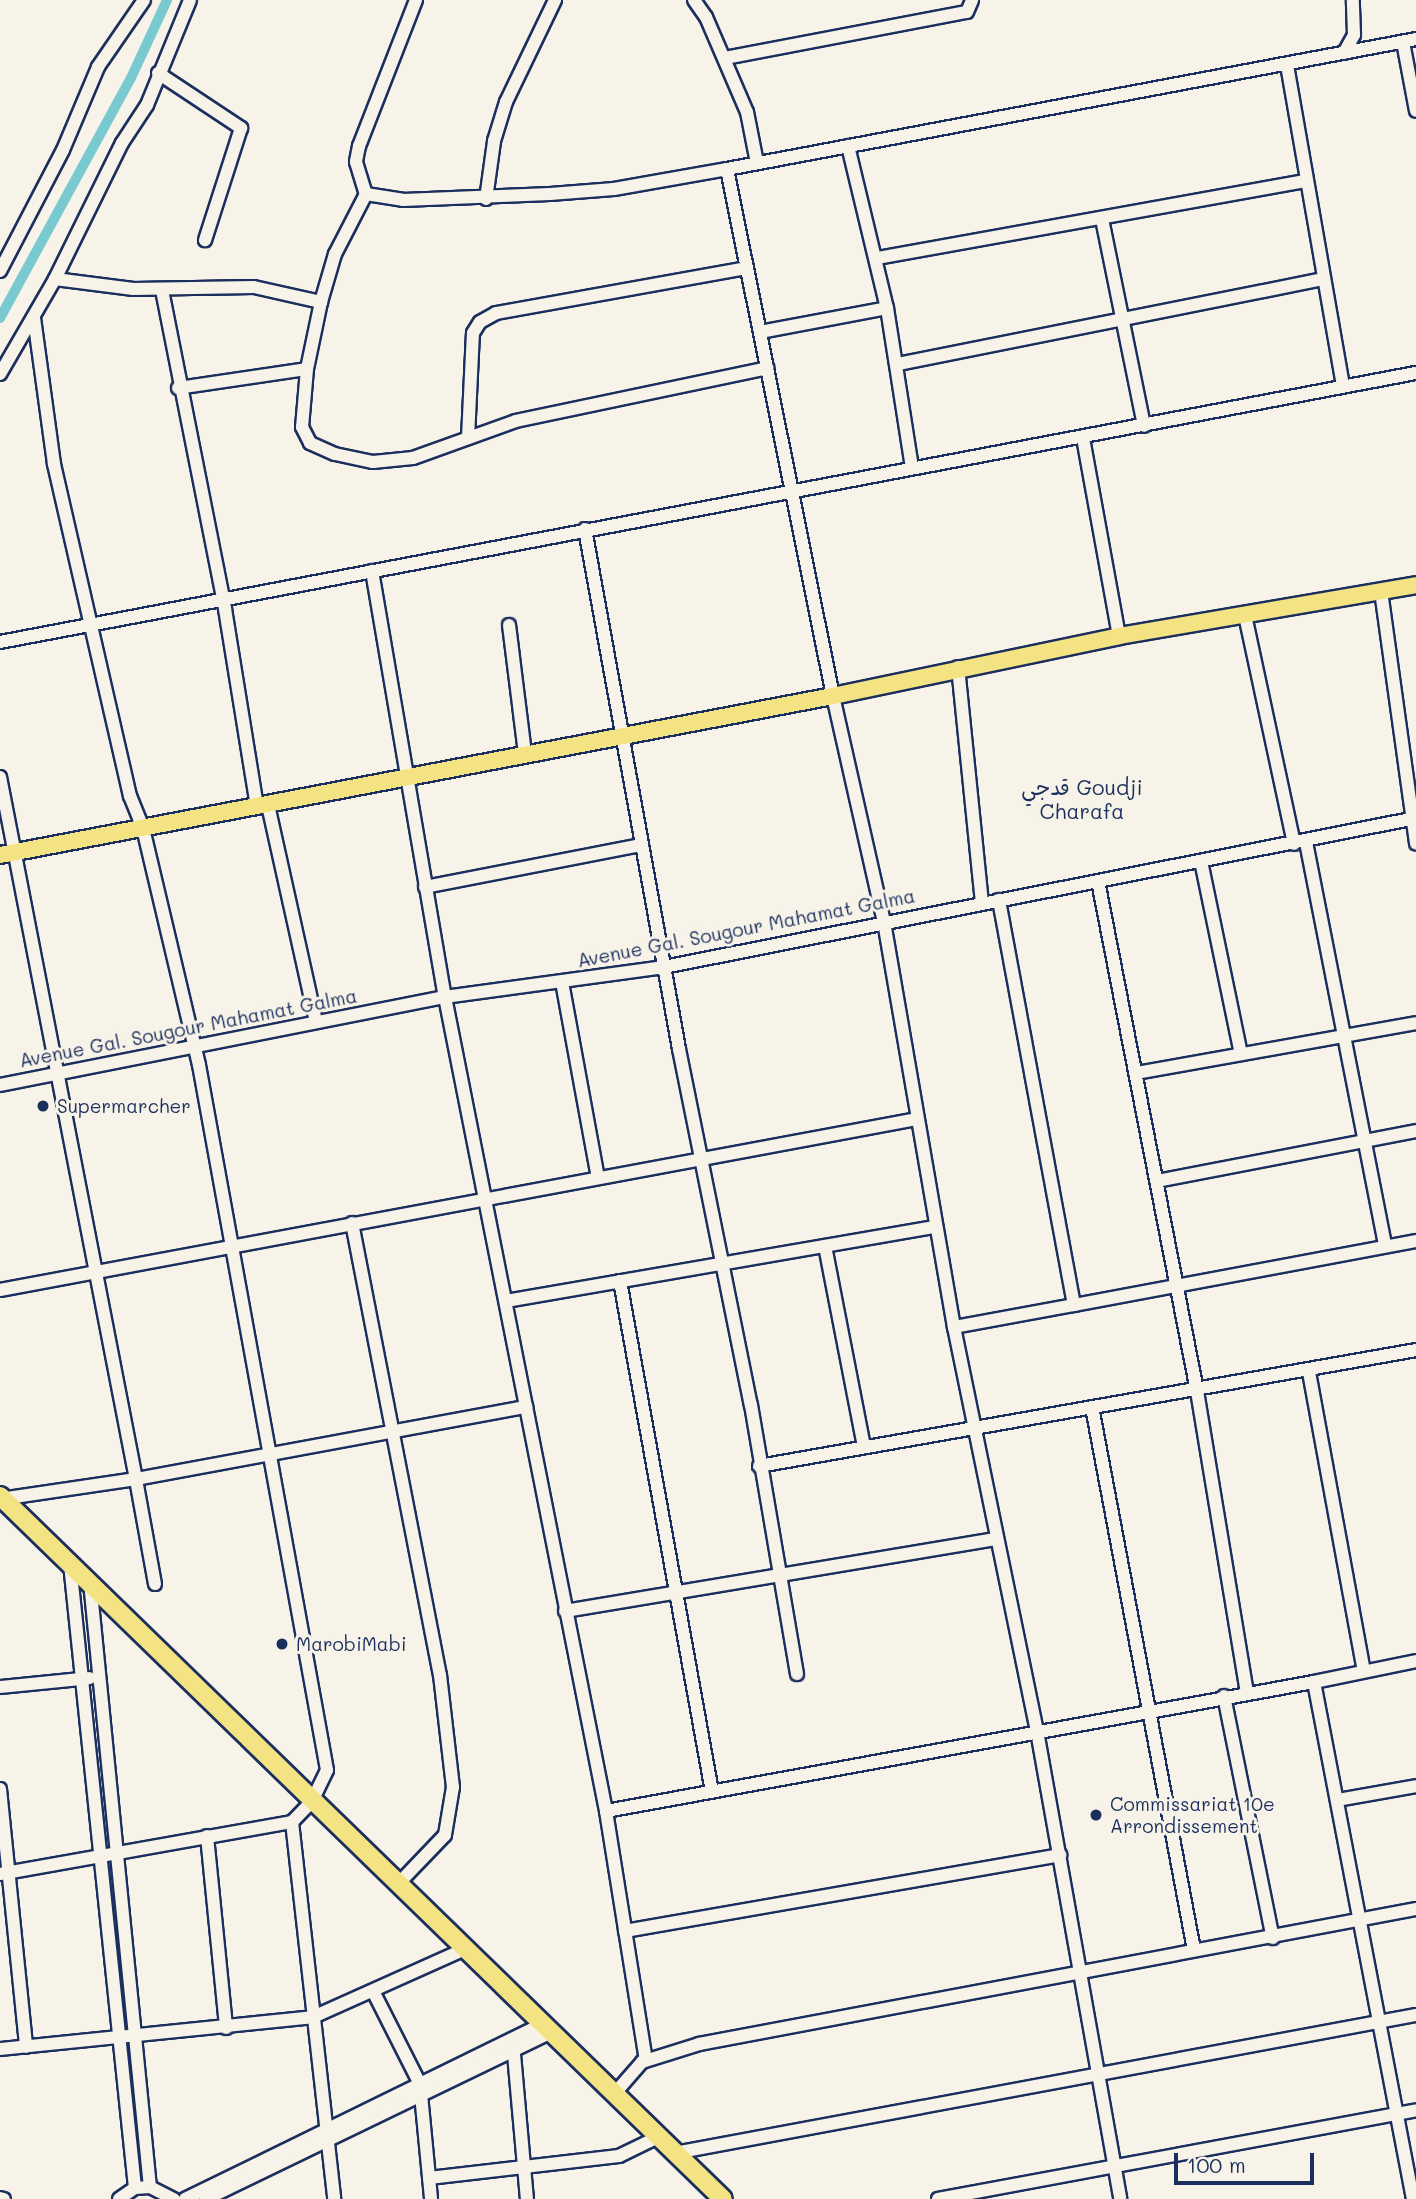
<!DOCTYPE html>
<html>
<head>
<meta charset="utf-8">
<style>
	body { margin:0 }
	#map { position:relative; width:1416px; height:2199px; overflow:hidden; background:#f7f3e8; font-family:Mali,"Playpen Sans Arabic",sans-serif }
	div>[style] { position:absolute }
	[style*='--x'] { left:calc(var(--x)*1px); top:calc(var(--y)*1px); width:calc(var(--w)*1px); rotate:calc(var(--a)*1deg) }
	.canal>* { height:10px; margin:-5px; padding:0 5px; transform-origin:5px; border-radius:5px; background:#78c9d0 }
	.roads { filter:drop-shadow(2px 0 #1b2f5e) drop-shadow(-2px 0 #1b2f5e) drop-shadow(0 2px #1b2f5e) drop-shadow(0 -2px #1b2f5e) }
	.minor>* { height:12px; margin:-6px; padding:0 6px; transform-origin:6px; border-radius:6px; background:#f7f3e8 }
	.major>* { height:16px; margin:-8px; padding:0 8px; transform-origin:8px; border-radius:8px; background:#f4e382 }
	.highway>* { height:18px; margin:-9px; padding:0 9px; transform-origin:9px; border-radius:9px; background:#f4e382 }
	.dots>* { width:19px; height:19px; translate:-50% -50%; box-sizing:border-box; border:4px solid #f7f3e8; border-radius:50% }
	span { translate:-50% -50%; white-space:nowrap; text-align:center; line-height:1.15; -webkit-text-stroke:6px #f7f3e8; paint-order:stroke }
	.street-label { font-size:19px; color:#1b2f5e }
	.poi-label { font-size:19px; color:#1b2f5e }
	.left { translate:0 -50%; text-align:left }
	.neighbourhood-label { font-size:21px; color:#1b2f5e }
	.scale { position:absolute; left:1174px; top:2153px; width:140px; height:32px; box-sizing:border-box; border:4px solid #1b2f5e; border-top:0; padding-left:9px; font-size:21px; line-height:24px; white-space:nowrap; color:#1b2f5e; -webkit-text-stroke:5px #f7f3e8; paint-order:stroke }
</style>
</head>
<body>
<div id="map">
	<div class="canal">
		<div style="--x:0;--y:318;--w:273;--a:-61.4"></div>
		<div style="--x:131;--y:78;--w:86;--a:-65.2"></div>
	</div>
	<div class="roads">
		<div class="minor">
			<div style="--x:416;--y:0;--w:157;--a:111.3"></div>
			<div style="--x:359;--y:146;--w:16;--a:101"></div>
			<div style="--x:356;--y:162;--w:34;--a:73"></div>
			<div style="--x:366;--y:194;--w:68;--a:117.3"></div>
			<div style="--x:335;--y:254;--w:50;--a:106.3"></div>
			<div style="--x:321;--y:302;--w:68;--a:101.8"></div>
			<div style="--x:307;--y:369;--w:58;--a:94.9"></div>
			<div style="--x:302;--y:427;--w:18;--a:63"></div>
			<div style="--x:310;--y:443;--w:27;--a:24"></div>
			<div style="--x:335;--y:454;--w:39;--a:12"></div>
			<div style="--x:373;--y:462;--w:40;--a:-5.7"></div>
			<div style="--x:413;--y:458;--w:109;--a:-19.8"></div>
			<div style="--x:516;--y:421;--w:257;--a:-11.9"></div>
			<div style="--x:694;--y:0;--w:21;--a:55"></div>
			<div style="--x:706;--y:17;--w:103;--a:66.7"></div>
			<div style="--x:747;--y:112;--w:52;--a:78.9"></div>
			<div style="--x:1403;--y:42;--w:70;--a:79.3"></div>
			<div style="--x:1344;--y:53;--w:21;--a:-61"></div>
			<div style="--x:1354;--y:35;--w:35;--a:-92"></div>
			<div style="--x:725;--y:58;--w:246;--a:-10.8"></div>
			<div style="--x:967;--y:12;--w:13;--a:-67"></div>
			<div style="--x:1287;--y:65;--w:326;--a:80.1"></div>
			<div style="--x:158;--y:73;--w:100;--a:33.5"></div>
			<div style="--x:241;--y:128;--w:118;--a:107.8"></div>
			<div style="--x:848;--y:146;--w:167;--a:76.5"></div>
			<div style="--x:887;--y:308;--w:162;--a:81.1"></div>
			<div style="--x:727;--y:169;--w:701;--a:-10.68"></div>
			<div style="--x:366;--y:194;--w:37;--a:9"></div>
			<div style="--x:403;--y:200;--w:147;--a:-2.3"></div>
			<div style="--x:550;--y:194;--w:64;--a:-4.5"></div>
			<div style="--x:614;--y:189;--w:115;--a:-10"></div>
			<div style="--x:727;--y:169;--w:538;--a:78.63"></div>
			<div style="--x:833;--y:696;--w:232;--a:77.3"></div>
			<div style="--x:884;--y:922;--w:411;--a:80.2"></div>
			<div style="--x:954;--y:1327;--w:412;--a:78.4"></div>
			<div style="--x:1037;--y:1731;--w:475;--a:79.9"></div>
			<div style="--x:486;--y:199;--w:59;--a:-82.1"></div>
			<div style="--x:494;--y:141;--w:41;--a:-72.9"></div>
			<div style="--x:506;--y:102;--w:113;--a:-64.3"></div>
			<div style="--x:1102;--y:219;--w:211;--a:78.5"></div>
			<div style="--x:877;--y:258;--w:436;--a:-10.2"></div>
			<div style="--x:0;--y:271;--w:136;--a:-62.5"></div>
			<div style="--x:63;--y:150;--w:90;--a:-67.1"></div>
			<div style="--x:98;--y:67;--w:81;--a:-55.5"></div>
			<div style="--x:55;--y:279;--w:79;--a:7.3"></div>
			<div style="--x:133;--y:289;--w:121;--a:-0.9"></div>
			<div style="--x:254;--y:287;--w:69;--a:12.6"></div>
			<div style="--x:162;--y:290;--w:325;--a:78.8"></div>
			<div style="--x:225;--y:609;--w:201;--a:80.8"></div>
			<div style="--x:760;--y:332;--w:129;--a:-10.7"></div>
			<div style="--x:898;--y:364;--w:434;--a:-11.3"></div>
			<div style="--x:0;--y:374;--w:110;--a:-59.9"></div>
			<div style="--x:55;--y:279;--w:152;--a:-63.8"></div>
			<div style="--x:122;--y:143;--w:45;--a:-56.7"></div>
			<div style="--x:147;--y:105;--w:113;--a:-67.7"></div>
			<div style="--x:178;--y:388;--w:130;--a:-8.4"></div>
			<div style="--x:468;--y:438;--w:105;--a:-87.3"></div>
			<div style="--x:473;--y:333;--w:13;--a:-58"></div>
			<div style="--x:480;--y:322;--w:18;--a:-29"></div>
			<div style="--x:496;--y:313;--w:255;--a:-10.2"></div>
			<div style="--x:1083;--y:438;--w:201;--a:79.7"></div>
			<div style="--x:585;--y:529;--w:528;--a:79.75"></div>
			<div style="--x:679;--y:1049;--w:363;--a:78.6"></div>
			<div style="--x:751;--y:1405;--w:273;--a:80.3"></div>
			<div style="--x:372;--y:571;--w:432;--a:80.3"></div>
			<div style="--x:445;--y:997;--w:830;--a:78.81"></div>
			<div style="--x:606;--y:1811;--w:252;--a:80.9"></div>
			<div style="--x:1381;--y:591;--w:255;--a:82.1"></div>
			<div style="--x:1245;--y:615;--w:234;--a:77.9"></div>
			<div style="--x:509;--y:625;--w:130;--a:82.9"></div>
			<div style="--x:0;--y:642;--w:1441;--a:-10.76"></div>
			<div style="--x:958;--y:667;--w:237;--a:84.2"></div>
			<div style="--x:0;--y:777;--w:715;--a:79.04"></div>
			<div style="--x:136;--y:1479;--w:137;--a:171.6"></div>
			<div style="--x:268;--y:805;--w:222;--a:77.5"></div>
			<div style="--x:1306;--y:842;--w:412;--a:78.9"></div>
			<div style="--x:1201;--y:861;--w:197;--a:78.3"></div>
			<div style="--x:1098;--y:881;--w:520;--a:79.01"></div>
			<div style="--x:1197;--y:1391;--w:305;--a:80.6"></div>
			<div style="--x:425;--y:887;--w:221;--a:-11"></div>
			<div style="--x:562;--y:982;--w:199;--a:79.6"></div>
			<div style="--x:1136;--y:1073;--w:284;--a:-10.1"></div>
			<div style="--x:0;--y:1085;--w:454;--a:-11.2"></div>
			<div style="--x:445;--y:997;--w:221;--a:-7.8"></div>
			<div style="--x:664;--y:967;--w:767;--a:-11.21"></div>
			<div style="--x:1157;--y:1181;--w:264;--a:-10.9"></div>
			<div style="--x:352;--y:1223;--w:460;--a:79"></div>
			<div style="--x:440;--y:1675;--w:113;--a:83.4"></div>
			<div style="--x:453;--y:1787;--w:49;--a:99.5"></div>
			<div style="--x:445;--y:1835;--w:68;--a:133.8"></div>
			<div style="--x:825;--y:1246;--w:205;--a:79"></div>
			<div style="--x:620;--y:1281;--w:519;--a:79.79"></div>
			<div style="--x:0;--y:1290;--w:932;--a:-10.57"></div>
			<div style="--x:506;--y:1301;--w:435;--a:-9.8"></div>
			<div style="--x:1074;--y:1305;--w:348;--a:-10.6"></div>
			<div style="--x:954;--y:1327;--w:122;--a:-10.4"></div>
			<div style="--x:1074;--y:1305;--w:412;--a:-100.5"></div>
			<div style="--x:1309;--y:1372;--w:304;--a:79.6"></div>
			<div style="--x:1092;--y:1407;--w:552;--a:79.36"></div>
			<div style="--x:759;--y:1466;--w:667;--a:-10.01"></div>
			<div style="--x:70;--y:1564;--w:627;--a:84.05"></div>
			<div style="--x:90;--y:1582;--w:608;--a:84.34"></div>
			<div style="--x:155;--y:1584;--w:107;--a:-100.3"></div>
			<div style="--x:136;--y:1479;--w:397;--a:-10.5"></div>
			<div style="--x:565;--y:1611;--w:438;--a:-9.5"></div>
			<div style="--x:0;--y:1687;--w:90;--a:-5.7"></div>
			<div style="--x:1224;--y:1696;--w:247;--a:78.6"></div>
			<div style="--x:0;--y:1789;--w:259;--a:84.2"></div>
			<div style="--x:1337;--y:1800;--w:80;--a:-10"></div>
			<div style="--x:606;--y:1811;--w:720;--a:-10.33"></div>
			<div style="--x:292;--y:1822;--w:379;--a:83.6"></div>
			<div style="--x:207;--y:1836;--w:193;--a:84.3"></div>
			<div style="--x:0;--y:1874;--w:297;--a:-10.1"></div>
			<div style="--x:292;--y:1822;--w:29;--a:-46"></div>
			<div style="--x:312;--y:1801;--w:34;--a:-64"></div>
			<div style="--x:327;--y:1770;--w:717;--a:-100.29"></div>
			<div style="--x:199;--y:1065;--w:244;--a:-103.3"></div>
			<div style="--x:143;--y:828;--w:35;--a:-112"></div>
			<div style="--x:130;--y:796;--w:341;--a:-102.9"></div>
			<div style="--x:54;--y:464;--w:147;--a:-97.8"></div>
			<div style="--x:625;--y:1931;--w:442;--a:-9.9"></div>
			<div style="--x:374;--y:1993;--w:102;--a:63.2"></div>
			<div style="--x:420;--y:2084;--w:116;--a:84.5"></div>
			<div style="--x:513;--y:2043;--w:157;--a:84.9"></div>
			<div style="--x:0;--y:2049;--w:315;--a:-5.8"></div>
			<div style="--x:313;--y:2017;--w:169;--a:-24.1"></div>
			<div style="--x:615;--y:2093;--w:41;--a:-48.9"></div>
			<div style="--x:642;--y:2062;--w:60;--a:-17.5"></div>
			<div style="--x:699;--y:2044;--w:730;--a:-10.66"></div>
			<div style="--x:675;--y:2153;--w:754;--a:-10.55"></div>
			<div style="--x:429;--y:2178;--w:191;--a:-6.6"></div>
			<div style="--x:619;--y:2156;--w:46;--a:-26"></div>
			<div style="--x:0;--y:2198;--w:4;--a:14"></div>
			<div style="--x:119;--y:2199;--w:19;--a:-35"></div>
			<div style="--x:135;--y:2188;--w:15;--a:-4"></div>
			<div style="--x:150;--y:2187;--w:27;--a:27"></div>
			<div style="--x:185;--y:2199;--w:400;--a:-26.1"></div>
			<div style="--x:206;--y:2199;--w:384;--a:-25.8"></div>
			<div style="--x:938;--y:2199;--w:486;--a:-10.5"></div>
			<div style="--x:1413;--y:2199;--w:526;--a:-100.84"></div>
			<div style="--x:1314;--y:1682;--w:104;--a:-11.6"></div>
		</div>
		<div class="major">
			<div style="--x:0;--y:855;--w:848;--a:-10.81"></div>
			<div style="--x:833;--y:696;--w:292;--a:-11.8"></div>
			<div style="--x:1119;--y:636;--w:301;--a:-9.7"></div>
		</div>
		<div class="highway">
			<div style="--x:0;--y:1496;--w:1008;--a:44.2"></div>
		</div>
	</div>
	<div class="dots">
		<div style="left:43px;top:1106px;background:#1b2f5e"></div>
		<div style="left:282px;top:1644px;background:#1b2f5e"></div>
		<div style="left:1096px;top:1815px;background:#1b2f5e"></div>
	</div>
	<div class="street-label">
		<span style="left:746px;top:928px;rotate:-11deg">Avenue Gal. Sougour Mahamat Galma</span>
		<span style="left:188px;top:1028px;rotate:-11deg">Avenue Gal. Sougour Mahamat Galma</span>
	</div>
	<div class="poi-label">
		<span class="left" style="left:57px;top:1106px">Supermarcher</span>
		<span class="left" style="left:296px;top:1644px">MarobiMabi</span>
		<span class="left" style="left:1110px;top:1815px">Commissariat 10e<br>Arrondissement</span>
	</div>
	<div class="neighbourhood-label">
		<span style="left:1082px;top:799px">قدجي Goudji<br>Charafa</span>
	</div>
	<div class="scale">100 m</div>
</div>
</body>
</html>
